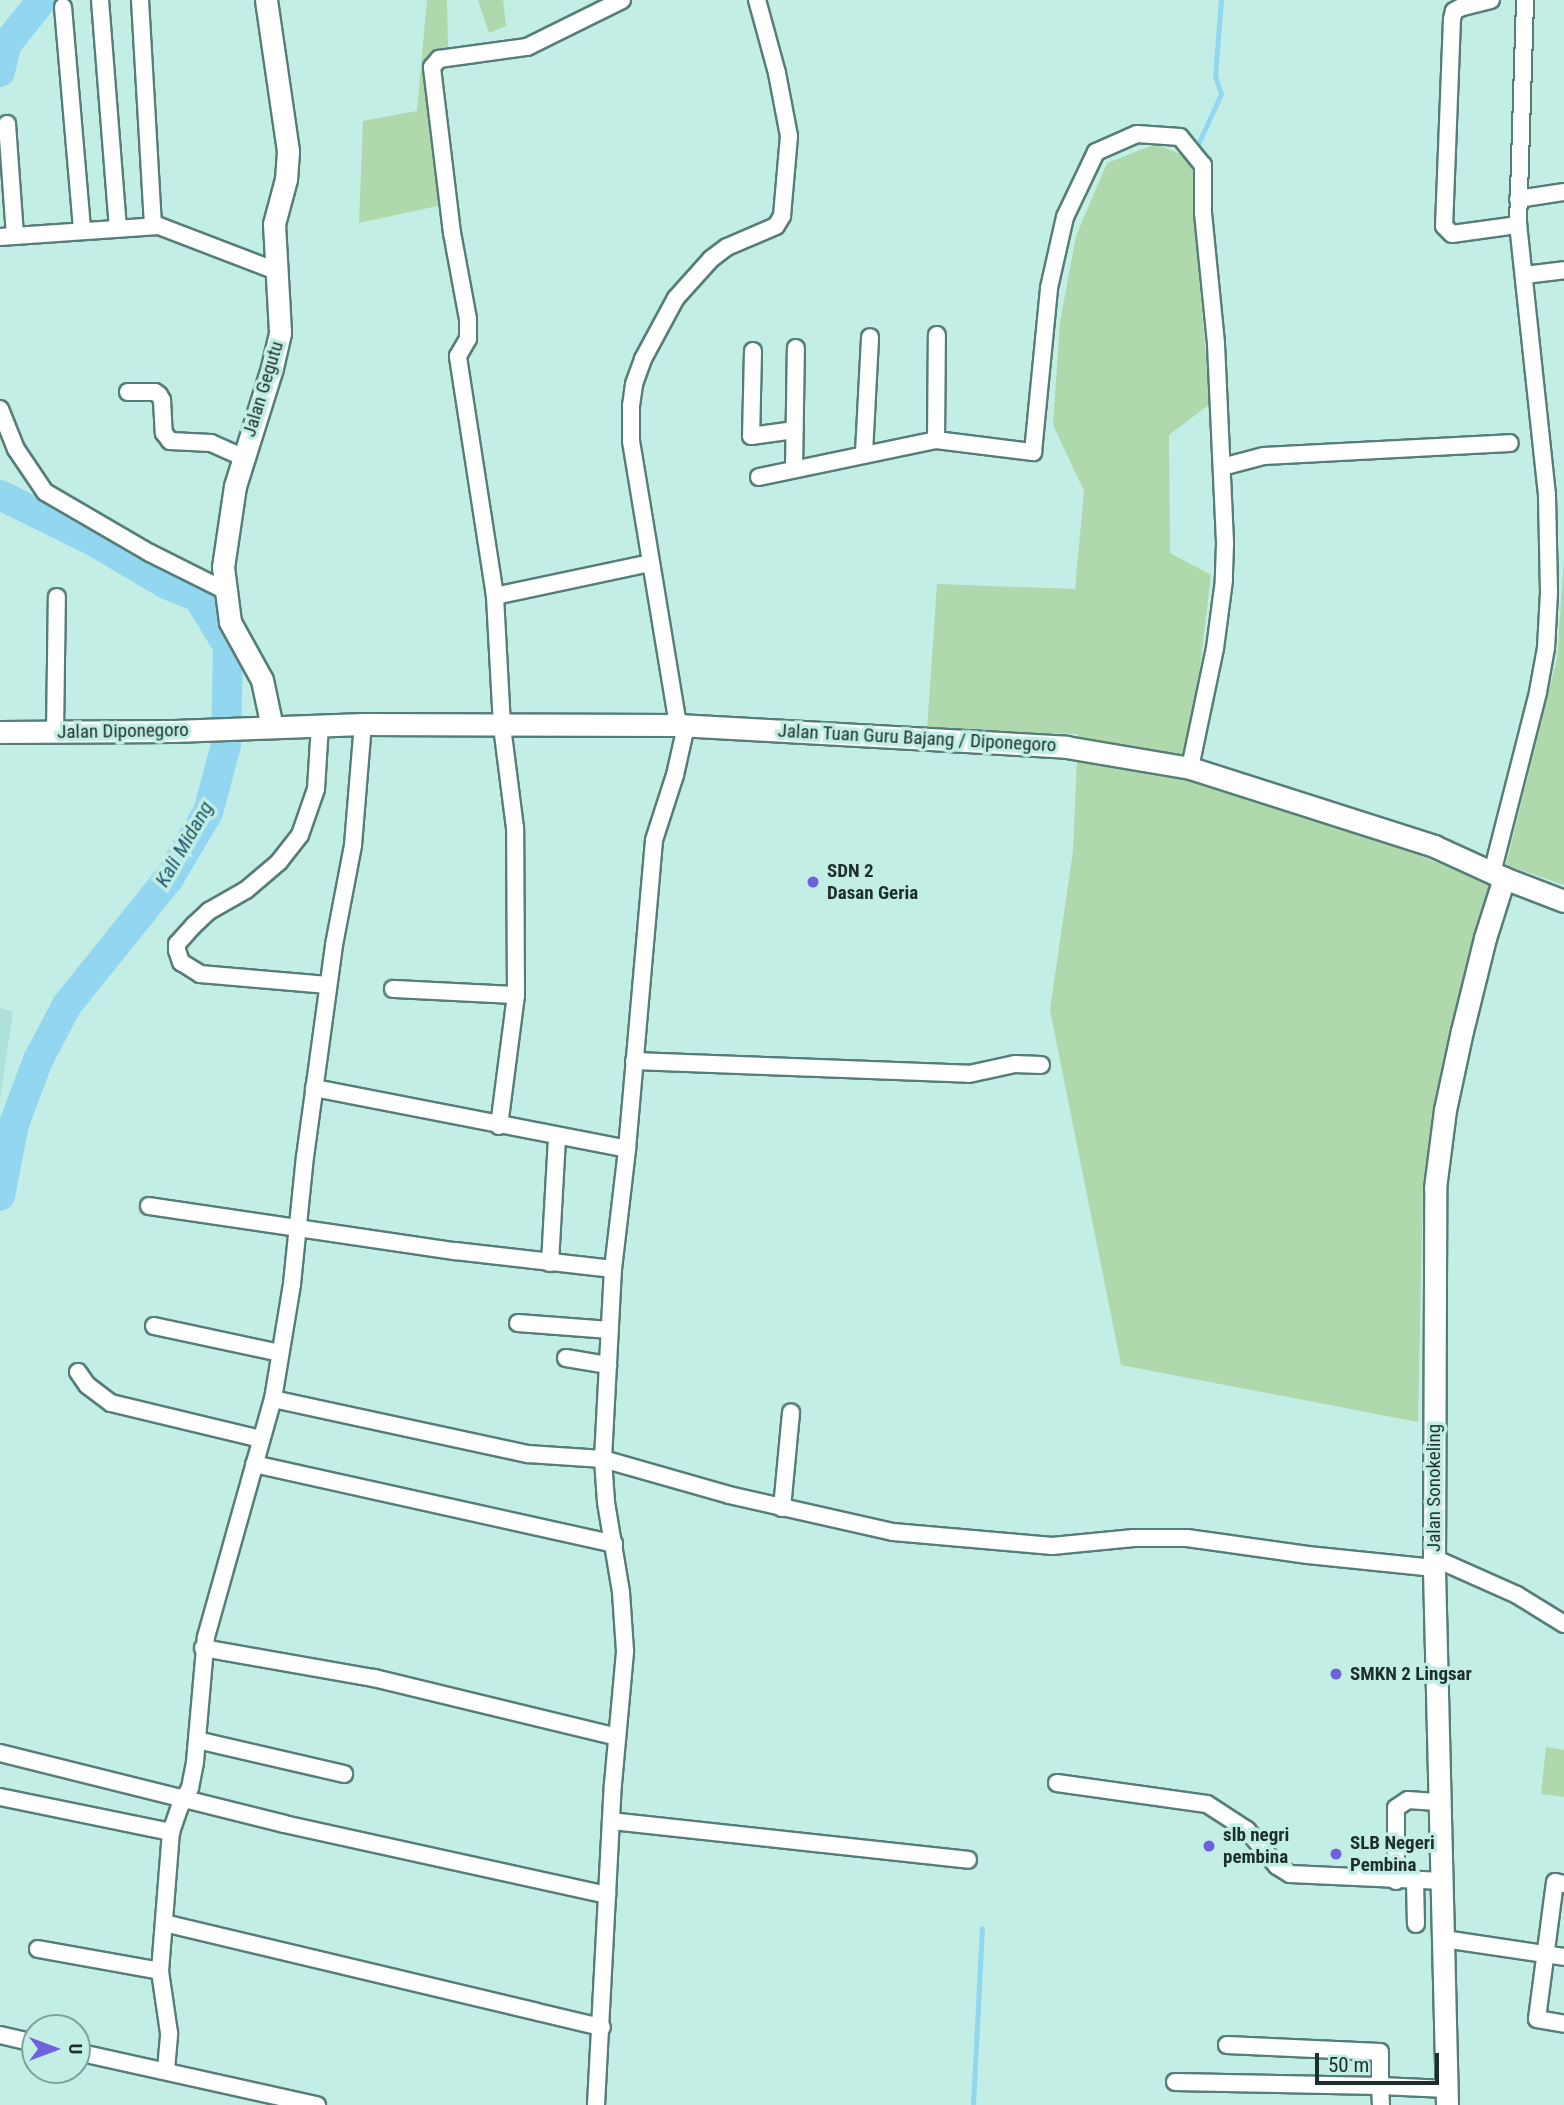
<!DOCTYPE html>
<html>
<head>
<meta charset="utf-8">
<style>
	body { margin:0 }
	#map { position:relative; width:1564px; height:2105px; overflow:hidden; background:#c2eee6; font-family:"Roboto Condensed",sans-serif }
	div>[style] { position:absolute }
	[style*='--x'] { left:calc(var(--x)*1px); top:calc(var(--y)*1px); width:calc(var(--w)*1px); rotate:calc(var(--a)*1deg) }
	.built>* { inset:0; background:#ade1d9 }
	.green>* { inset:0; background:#afd8ac }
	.stream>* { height:5px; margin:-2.5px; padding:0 2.5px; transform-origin:2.5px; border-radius:2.5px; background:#93d6f0 }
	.river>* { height:30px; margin:-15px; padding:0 15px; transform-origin:15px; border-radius:15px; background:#93d6f0 }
	.roads { filter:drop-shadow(2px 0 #567e78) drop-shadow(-2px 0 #567e78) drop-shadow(0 2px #567e78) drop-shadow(0 -2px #567e78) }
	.minor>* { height:16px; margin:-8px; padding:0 8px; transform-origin:8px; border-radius:8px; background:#fff }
	.tertiary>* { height:21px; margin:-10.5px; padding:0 10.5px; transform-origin:10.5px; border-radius:10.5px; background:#fff }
	.dots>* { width:19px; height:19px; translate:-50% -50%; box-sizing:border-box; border:4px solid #c2eee6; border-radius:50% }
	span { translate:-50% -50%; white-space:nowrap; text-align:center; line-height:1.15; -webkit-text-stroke:7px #c2eee6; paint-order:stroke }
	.street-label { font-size:19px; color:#1d2f2c }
	.poi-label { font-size:19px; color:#1d2f2c; font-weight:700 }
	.left { translate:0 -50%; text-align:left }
	.water-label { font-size:21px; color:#22586a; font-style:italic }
	.north { position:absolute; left:21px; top:2014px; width:70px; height:70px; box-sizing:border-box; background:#c2eee6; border:2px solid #80a29c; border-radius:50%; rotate:90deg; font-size:19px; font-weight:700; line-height:28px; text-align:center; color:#1d2f2c }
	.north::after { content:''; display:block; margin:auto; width:24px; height:32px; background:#6f61db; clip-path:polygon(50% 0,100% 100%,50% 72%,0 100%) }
	.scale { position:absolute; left:1315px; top:2053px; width:124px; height:32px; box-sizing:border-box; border:4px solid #1d2f2c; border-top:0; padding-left:9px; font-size:21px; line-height:24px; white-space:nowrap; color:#1d2f2c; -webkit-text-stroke:5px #c2eee6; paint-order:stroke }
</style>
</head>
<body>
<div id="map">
	<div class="built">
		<div style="clip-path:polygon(0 1008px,13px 1012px,0 1099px)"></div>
	</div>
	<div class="green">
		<div style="clip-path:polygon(427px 0,447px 0,448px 47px,427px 65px,442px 205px,359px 223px,363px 121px,417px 111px)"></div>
		<div style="clip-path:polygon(478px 0,503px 0,506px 26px,489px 33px)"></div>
		<div style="clip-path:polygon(1156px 144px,1195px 160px,1193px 207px,1210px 404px,1169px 435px,1170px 553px,1211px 575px,1187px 777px,1368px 833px,1489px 885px,1452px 1035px,1423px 1187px,1418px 1422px,1121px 1365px,1050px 1010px,1073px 851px,1078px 734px,927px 730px,937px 584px,1075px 589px,1084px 491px,1053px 425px,1060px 322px,1076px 236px,1107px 163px)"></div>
		<div style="clip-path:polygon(1564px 559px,1564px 885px,1506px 865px,1557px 658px)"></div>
		<div style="clip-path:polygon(1546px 1747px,1564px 1750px,1564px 1797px,1541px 1794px)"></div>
	</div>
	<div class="stream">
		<div style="--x:1199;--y:142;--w:53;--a:-65.4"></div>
		<div style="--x:1221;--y:94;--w:19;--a:-108"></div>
		<div style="--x:1215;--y:76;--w:76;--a:-85.5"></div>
		<div style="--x:973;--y:2105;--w:177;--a:-87.1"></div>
	</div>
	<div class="river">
		<div style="--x:0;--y:72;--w:28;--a:-77"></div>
		<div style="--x:6;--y:45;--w:58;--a:-51.3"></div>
		<div style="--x:0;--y:495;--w:108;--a:26.3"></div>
		<div style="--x:97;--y:543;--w:80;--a:30.7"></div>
		<div style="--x:166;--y:584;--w:35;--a:22"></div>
		<div style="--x:198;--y:597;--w:57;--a:58.5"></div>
		<div style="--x:228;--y:646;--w:99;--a:91.2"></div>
		<div style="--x:226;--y:745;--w:69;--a:105"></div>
		<div style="--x:208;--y:812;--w:77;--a:120.6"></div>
		<div style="--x:169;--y:878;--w:163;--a:128.8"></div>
		<div style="--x:67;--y:1005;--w:62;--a:117.8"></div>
		<div style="--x:38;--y:1060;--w:68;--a:110.6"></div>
		<div style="--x:14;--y:1124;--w:73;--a:101"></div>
	</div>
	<div class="roads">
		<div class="minor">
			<div style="--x:100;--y:0;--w:228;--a:85.5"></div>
			<div style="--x:140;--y:0;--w:226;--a:86.7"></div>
			<div style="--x:1491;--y:0;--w:32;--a:166"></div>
			<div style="--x:1460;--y:8;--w:7;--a:153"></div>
			<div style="--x:1454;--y:11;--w:8;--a:104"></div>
			<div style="--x:1452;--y:19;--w:207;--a:92.2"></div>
			<div style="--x:1444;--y:226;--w:11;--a:45"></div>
			<div style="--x:1452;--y:234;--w:67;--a:-7.8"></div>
			<div style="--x:63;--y:7;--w:224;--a:85.1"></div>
			<div style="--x:7;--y:124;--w:112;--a:85.9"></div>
			<div style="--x:1518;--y:199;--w:47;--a:-8.7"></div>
			<div style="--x:0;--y:237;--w:159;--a:-4"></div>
			<div style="--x:159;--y:226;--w:125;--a:21"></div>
			<div style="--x:1525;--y:275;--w:39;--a:-7"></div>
			<div style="--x:753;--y:351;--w:85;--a:91.3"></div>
			<div style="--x:751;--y:436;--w:44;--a:-7.8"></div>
			<div style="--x:128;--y:392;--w:27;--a:0"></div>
			<div style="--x:155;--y:392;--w:5;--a:37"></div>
			<div style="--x:159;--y:395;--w:6;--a:59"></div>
			<div style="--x:162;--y:400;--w:33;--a:87"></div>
			<div style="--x:164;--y:433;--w:10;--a:53"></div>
			<div style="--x:170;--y:441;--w:41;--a:2.8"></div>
			<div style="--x:211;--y:443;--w:35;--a:24"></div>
			<div style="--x:0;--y:409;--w:43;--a:68.2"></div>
			<div style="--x:16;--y:449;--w:52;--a:56"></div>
			<div style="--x:45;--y:492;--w:121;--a:30.2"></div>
			<div style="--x:150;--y:553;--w:83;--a:26.6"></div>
			<div style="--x:936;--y:440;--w:105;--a:-89.5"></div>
			<div style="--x:864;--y:453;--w:116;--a:-87"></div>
			<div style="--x:1222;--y:467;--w:43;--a:-14.7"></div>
			<div style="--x:1264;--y:456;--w:246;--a:-3"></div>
			<div style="--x:794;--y:469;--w:121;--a:-89.1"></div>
			<div style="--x:759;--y:477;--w:181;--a:-11.8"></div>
			<div style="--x:936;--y:440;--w:98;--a:7.1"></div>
			<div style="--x:1033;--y:452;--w:165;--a:-84.4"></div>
			<div style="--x:1049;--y:288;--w:73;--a:-77.3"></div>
			<div style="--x:1065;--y:217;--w:72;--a:-64.5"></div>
			<div style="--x:1096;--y:152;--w:45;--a:-23.7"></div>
			<div style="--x:1137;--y:134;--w:43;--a:4"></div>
			<div style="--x:1180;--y:137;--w:36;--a:51"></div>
			<div style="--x:1203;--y:165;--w:48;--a:90"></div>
			<div style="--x:1203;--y:213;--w:132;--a:84.3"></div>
			<div style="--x:1216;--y:344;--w:200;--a:87.4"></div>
			<div style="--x:1225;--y:544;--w:36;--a:92"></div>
			<div style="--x:1224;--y:580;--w:69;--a:97.5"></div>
			<div style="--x:1215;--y:648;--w:123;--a:101.8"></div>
			<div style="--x:495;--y:596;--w:158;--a:-12"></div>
			<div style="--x:320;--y:725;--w:64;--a:93.6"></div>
			<div style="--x:316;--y:789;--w:49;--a:109.2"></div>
			<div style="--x:300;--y:835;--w:34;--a:128"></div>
			<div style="--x:279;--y:862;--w:43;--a:139.7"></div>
			<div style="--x:246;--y:890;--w:43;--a:150.4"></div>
			<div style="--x:209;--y:911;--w:21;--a:137"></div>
			<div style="--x:194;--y:925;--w:25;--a:132"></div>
			<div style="--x:177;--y:944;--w:6;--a:90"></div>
			<div style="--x:177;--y:950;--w:13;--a:72"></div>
			<div style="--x:181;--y:962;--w:22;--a:32"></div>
			<div style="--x:200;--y:974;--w:128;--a:4.9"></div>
			<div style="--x:678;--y:725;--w:288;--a:-99.4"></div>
			<div style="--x:631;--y:441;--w:35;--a:-90"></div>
			<div style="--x:631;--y:406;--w:22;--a:-82"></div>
			<div style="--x:634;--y:384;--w:27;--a:-70"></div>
			<div style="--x:643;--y:359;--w:69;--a:-61.6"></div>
			<div style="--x:676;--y:298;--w:52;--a:-48.1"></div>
			<div style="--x:711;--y:259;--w:20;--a:-37"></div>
			<div style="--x:727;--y:247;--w:53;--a:-23.2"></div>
			<div style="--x:776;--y:226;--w:12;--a:-59"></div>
			<div style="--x:782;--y:216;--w:80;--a:-85"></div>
			<div style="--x:789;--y:136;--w:64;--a:-100.8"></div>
			<div style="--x:777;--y:73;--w:76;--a:-105.3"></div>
			<div style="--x:55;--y:732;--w:135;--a:-89.2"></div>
			<div style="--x:1492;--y:873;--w:187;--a:-75.7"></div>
			<div style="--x:1538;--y:692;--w:45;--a:-79.7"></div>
			<div style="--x:1546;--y:648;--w:56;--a:-86.9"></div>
			<div style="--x:1549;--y:592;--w:97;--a:-91.2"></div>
			<div style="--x:1547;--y:495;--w:272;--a:-96.1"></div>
			<div style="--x:1518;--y:225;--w:225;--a:-88.2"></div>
			<div style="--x:393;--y:989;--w:123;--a:2.8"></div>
			<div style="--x:634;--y:1061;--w:335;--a:2.2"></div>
			<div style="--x:969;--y:1074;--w:47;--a:-12.3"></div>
			<div style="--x:1015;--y:1064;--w:26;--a:2"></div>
			<div style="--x:314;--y:1088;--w:319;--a:11"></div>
			<div style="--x:499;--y:1126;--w:132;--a:-82.6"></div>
			<div style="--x:516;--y:995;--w:167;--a:-90.3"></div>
			<div style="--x:515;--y:828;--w:103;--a:-97.3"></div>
			<div style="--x:502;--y:726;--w:130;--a:-93.1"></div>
			<div style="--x:495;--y:596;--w:243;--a:-98.8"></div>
			<div style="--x:458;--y:356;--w:20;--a:-60"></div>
			<div style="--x:468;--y:339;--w:20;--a:-90"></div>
			<div style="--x:468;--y:319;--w:87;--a:-100.5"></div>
			<div style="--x:452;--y:233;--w:167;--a:-96.9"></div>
			<div style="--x:432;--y:67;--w:11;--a:-49"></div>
			<div style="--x:439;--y:59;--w:89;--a:-7.8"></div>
			<div style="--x:527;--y:47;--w:106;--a:-26.3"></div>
			<div style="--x:149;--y:1206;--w:309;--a:8.4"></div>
			<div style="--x:455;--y:1251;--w:159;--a:6.5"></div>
			<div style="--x:550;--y:1263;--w:126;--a:-86.8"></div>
			<div style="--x:518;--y:1323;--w:92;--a:4.4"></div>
			<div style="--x:154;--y:1326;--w:129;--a:12.1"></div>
			<div style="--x:566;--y:1358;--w:43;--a:9.5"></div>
			<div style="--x:78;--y:1372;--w:16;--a:55"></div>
			<div style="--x:87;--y:1385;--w:30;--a:37"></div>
			<div style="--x:111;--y:1403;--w:154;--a:13.5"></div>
			<div style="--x:273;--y:1399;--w:261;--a:12.2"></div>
			<div style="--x:528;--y:1454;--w:75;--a:3.8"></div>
			<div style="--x:603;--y:1459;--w:131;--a:15.9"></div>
			<div style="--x:729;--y:1495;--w:168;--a:12.7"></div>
			<div style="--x:893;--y:1532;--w:160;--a:5"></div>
			<div style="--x:1052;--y:1546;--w:82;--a:-5.6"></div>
			<div style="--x:1134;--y:1538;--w:53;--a:0"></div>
			<div style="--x:1187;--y:1538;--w:122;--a:8"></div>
			<div style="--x:1308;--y:1555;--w:127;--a:5.9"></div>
			<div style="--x:254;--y:1464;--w:369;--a:12.5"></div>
			<div style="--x:782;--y:1508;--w:96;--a:-84.6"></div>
			<div style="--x:1434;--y:1558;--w:91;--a:24"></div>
			<div style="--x:1517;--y:1595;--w:55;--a:31.7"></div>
			<div style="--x:203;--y:1648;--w:174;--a:10"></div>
			<div style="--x:374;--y:1678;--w:250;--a:13.6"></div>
			<div style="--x:197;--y:1740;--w:151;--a:13"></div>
			<div style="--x:0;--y:1753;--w:293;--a:14"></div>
			<div style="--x:284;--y:1824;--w:331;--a:12.4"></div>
			<div style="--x:1057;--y:1783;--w:151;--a:8"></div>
			<div style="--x:1207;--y:1804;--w:48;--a:33"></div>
			<div style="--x:1247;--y:1830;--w:47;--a:50.2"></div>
			<div style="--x:1277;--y:1866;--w:15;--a:32"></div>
			<div style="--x:1290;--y:1874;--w:153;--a:2.6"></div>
			<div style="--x:0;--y:1797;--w:175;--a:11.6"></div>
			<div style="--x:611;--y:1821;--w:359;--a:6.2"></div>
			<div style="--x:1396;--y:1881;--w:73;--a:-90"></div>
			<div style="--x:1396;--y:1808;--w:14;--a:-34"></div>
			<div style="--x:1408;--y:1800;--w:32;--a:4"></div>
			<div style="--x:1415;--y:1881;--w:43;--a:88.7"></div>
			<div style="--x:1564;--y:1884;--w:9;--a:-167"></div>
			<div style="--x:1555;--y:1882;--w:138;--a:97.5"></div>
			<div style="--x:1537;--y:2019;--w:27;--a:10"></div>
			<div style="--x:164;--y:1923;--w:450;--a:13.4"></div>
			<div style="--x:1444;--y:1939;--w:121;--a:8.5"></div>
			<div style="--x:38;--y:1949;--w:124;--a:10.2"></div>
			<div style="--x:0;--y:2035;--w:36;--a:13"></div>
			<div style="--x:1227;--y:2045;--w:153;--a:2.6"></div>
			<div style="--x:1380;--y:2052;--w:34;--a:90"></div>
			<div style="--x:1380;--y:2086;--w:67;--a:2.6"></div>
			<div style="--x:77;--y:2052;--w:246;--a:12.5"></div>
			<div style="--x:166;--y:2070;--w:37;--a:-85"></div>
			<div style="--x:169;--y:2033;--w:63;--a:-98.3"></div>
			<div style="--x:160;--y:1971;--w:139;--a:-85.5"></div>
			<div style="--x:171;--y:1832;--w:28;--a:-71"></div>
			<div style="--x:180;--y:1806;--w:21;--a:-61"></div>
			<div style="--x:190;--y:1788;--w:26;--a:-79"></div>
			<div style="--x:195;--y:1762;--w:125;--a:-85"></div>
			<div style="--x:206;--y:1637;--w:247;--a:-74.3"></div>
			<div style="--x:273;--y:1399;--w:117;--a:-80.6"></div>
			<div style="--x:292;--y:1284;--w:128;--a:-84.2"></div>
			<div style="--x:305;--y:1157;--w:214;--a:-82.2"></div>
			<div style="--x:334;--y:945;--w:102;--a:-79.2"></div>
			<div style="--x:353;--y:845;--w:121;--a:-85.3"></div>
			<div style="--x:1175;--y:2082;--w:205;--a:1.1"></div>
			<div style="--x:1380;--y:2086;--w:19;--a:87"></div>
			<div style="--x:596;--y:2105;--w:321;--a:-87"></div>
			<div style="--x:613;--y:1784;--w:134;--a:-84.8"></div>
			<div style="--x:625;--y:1651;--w:59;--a:-93.9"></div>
			<div style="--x:621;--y:1592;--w:91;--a:-99.5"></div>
			<div style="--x:606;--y:1502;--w:43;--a:-94"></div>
			<div style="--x:603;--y:1459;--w:190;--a:-87"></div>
			<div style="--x:613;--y:1269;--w:121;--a:-83.3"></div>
			<div style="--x:627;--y:1149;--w:310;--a:-85"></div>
			<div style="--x:654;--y:840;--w:68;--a:-72.1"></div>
			<div style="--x:675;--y:775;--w:50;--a:-77.3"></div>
		</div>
		<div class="tertiary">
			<div style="--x:266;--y:0;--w:153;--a:81.7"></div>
			<div style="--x:288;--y:151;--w:28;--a:94"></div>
			<div style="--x:286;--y:179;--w:47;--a:104.9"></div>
			<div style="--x:274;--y:224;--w:109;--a:86.8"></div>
			<div style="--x:280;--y:333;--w:36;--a:103"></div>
			<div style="--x:272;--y:368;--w:124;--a:107.4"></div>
			<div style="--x:235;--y:486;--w:82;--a:98.4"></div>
			<div style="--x:223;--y:567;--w:55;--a:82.7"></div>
			<div style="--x:230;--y:622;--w:66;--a:61.1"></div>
			<div style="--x:262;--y:680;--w:48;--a:78"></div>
			<div style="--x:0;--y:732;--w:174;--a:-0.3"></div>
			<div style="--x:174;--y:731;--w:189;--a:-2.1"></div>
			<div style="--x:363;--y:724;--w:315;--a:0.2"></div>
			<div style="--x:678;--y:725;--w:389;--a:3.2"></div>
			<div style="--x:1066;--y:747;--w:126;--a:9.6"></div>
			<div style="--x:1190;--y:768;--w:256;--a:17.7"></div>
			<div style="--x:1434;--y:846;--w:77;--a:24.6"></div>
			<div style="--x:1504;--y:878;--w:64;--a:21"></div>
			<div style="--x:1447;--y:2105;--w:537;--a:-91.39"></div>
			<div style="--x:1434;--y:1568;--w:380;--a:-89.8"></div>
			<div style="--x:1435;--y:1188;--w:79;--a:-82.7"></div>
			<div style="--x:1445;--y:1110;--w:81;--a:-77.9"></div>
			<div style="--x:1462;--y:1031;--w:96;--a:-76.1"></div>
			<div style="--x:1485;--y:938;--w:63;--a:-72.4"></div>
		</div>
	</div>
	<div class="dots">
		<div style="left:813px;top:882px;background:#6f61db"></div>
		<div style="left:1336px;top:1674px;background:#6f61db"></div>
		<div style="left:1209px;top:1846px;background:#6f61db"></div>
		<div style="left:1336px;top:1854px;background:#6f61db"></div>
	</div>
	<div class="street-label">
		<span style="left:263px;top:389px;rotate:-73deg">Jalan Gegutu</span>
		<span style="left:123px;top:731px;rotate:-1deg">Jalan Diponegoro</span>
		<span style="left:917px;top:738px;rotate:3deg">Jalan Tuan Guru Bajang / Diponegoro</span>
		<span style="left:1434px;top:1488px;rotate:-90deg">Jalan Sonokeling</span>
	</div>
	<div class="poi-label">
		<span class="left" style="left:827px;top:882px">SDN 2<br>Dasan Geria</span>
		<span class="left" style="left:1350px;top:1674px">SMKN 2 Lingsar</span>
		<span class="left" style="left:1223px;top:1846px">slb negri<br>pembina</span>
		<span class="left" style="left:1350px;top:1854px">SLB Negeri<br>Pembina</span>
	</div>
	<div class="water-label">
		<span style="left:184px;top:844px;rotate:-60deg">Kali Midang</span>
	</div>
	<div class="north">U</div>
	<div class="scale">50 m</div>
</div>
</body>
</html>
